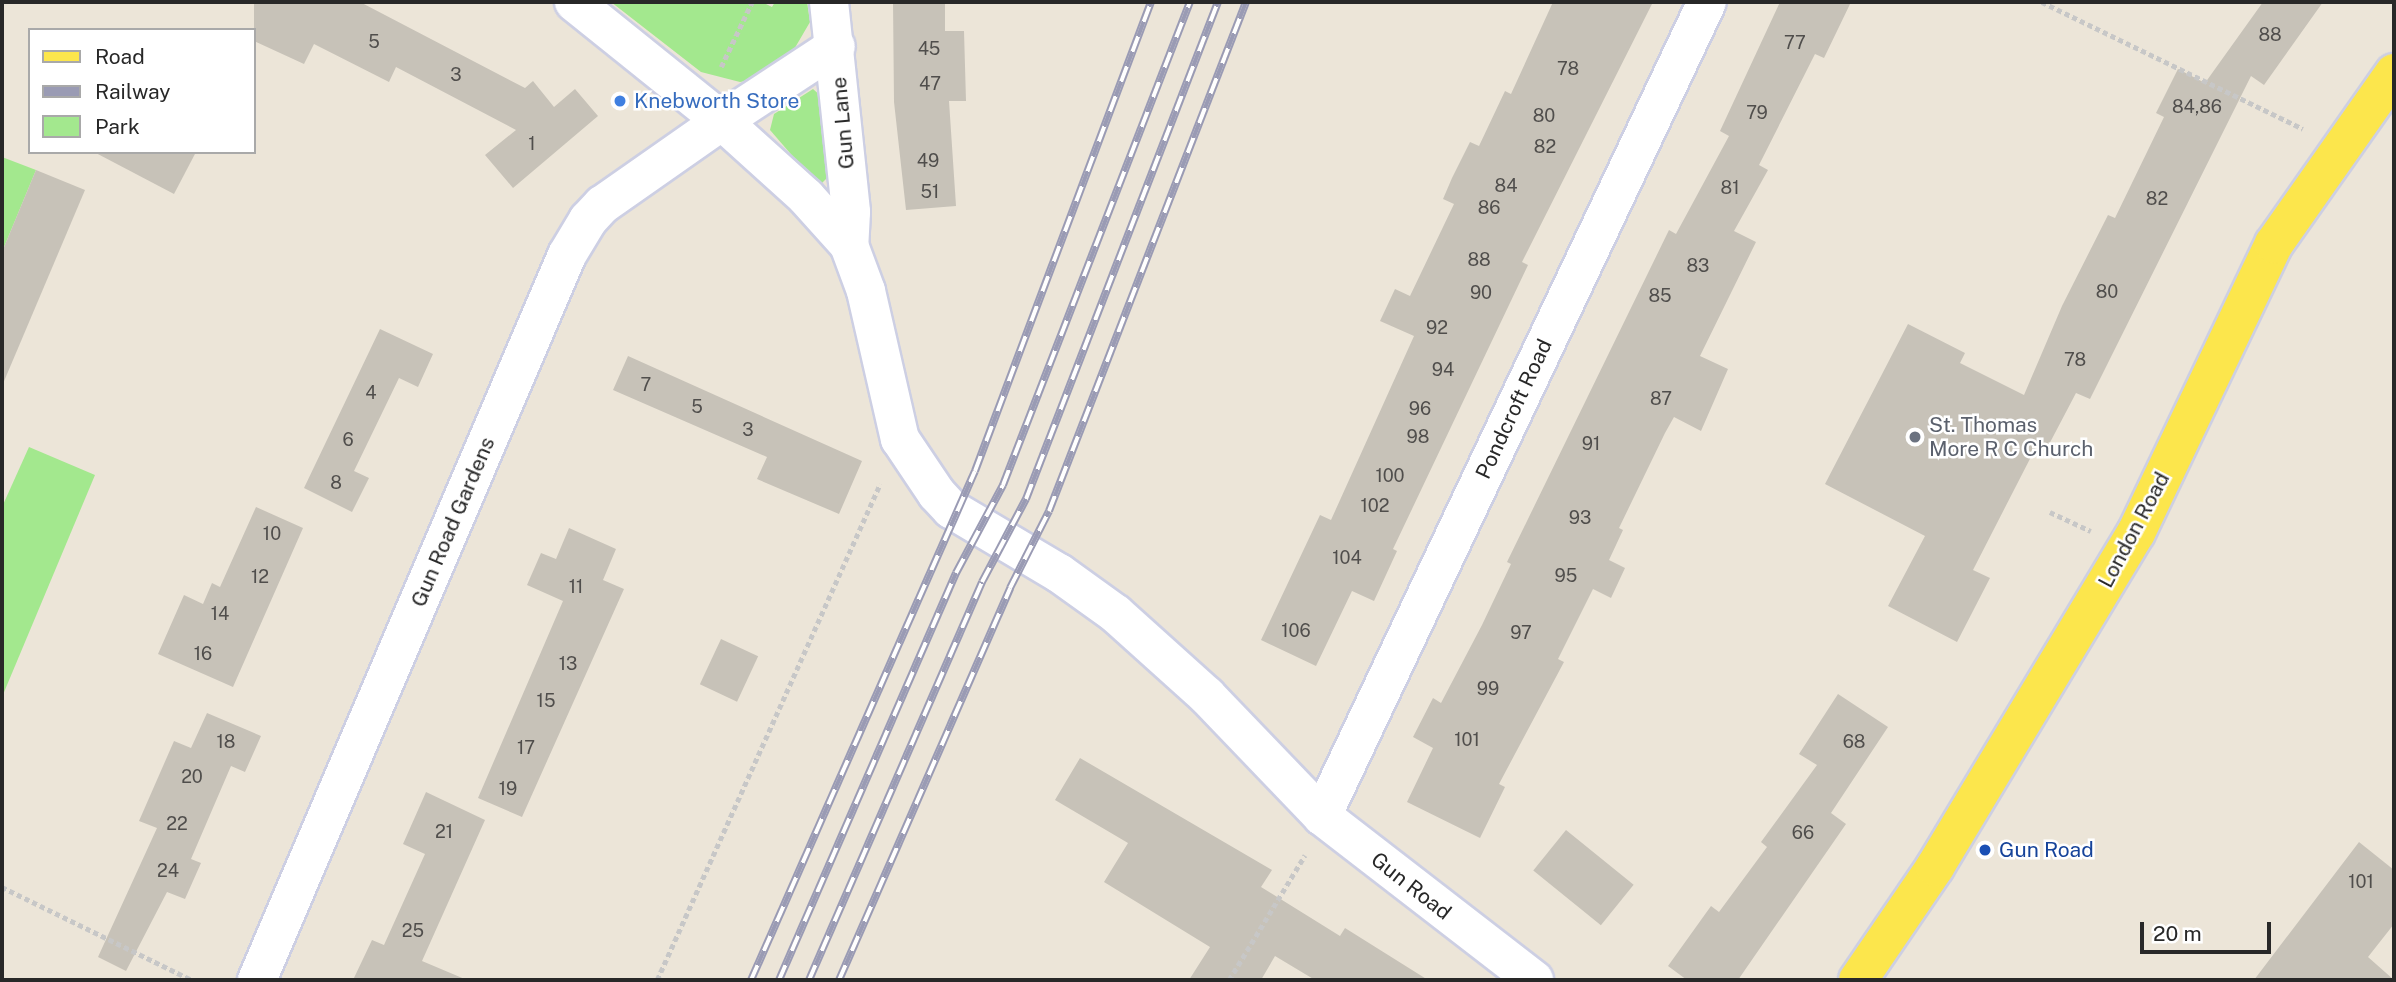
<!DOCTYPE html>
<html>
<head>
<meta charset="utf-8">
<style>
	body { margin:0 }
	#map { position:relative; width:2396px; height:982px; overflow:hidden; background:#ece5d8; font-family:"Public Sans",sans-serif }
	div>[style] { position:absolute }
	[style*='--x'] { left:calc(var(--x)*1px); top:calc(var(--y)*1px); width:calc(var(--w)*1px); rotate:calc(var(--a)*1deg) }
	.green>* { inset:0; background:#a3e88e }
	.building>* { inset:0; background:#c7c2b8; transform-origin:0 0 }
	.path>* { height:4.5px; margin-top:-2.25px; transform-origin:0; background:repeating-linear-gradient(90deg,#c7c7c7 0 5px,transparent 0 8.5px) }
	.roads { filter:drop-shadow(2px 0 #cdcfe3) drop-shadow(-2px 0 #cdcfe3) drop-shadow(0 2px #cdcfe3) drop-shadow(0 -2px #cdcfe3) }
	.minor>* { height:38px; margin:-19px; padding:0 19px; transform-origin:19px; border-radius:19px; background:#fff }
	.major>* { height:38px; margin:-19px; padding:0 19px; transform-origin:19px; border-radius:19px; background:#fce64c }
	.rail>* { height:8px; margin-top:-4px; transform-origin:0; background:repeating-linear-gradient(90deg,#fff 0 16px,#9a9bb4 0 32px); box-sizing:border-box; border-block:2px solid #9a9bb4 }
	.dots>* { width:19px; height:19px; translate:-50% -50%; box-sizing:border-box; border:4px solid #fff; border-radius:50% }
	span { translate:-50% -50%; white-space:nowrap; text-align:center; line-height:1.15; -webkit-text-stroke:5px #fff; paint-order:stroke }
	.number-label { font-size:18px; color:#504e4c }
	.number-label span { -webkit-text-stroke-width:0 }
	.shop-label { font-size:21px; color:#366cbe }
	.left { translate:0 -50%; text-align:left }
	.street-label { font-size:21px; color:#282828 }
	.worship-label { font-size:21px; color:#5b616d }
	.transit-label { font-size:21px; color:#164399 }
	.frame { position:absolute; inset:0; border:4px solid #282828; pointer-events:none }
	.legend { position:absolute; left:28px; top:28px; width:228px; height:126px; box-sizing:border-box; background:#fff; border:2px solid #a9a9a9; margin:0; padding:9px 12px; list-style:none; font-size:21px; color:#282828 }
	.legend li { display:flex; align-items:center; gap:14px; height:35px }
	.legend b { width:35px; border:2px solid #a9a9a9 }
	.scale { position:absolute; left:2140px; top:922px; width:131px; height:32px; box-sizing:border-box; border:4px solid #282828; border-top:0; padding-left:9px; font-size:21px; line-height:24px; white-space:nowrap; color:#282828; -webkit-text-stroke:5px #fff; paint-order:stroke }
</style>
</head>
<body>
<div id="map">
	<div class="green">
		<div style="clip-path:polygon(611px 2px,762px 2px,772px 7px,775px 2px,807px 2px,810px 22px,789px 58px,763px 78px,740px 82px,701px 72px)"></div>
		<div style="clip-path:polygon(813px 89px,823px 98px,833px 172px,822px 183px,815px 182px,770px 130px,774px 114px)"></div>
		<div style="clip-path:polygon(2px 157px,36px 170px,2px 252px)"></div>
		<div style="clip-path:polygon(29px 447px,95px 475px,2px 697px,2px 507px)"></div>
	</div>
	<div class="building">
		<div style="clip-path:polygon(254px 2px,360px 2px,525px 88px,533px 81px,554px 107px,575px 89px,598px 116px,513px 188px,485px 155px,516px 130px,396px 67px,389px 82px,314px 44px,304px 64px,254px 41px)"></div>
		<div style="clip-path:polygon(893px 2px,945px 2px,945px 31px,964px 31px,966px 101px,949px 101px,956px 206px,906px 210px,894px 102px)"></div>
		<div style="clip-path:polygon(1553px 2px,1653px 2px,1522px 262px,1528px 265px,1393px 549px,1397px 551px,1374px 601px,1352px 591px,1316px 666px,1261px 640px,1320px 515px,1331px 520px,1414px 336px,1380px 321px,1395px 289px,1410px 296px,1454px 204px,1443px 199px,1452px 178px,1470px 142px,1479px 146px,1505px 91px,1511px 94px)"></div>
		<div style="clip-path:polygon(1780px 2px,1851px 2px,1824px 58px,1815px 54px,1759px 165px,1768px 170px,1734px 231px,1756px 242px,1700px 356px,1728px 369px,1701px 431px,1674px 417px,1665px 433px,1619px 528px,1623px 530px,1609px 560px,1625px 568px,1611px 598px,1593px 589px,1558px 659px,1564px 662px,1499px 784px,1505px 787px,1480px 838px,1407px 802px,1433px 748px,1413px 737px,1433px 698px,1441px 703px,1482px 625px,1511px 564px,1507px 562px,1669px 230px,1676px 234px,1729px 136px,1720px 131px)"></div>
		<div style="clip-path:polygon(2263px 2px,2323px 2px,2264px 85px,2251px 76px,2090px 399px,2076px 393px,2045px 452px,2036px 447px,1973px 570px,1990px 578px,1957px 642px,1888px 606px,1925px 536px,1825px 484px,1908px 324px,1965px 353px,1960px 363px,2024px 395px,2062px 306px,2108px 215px,2115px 218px,2164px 117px,2156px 113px,2178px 69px,2205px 83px)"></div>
		<div style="clip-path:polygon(94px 152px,196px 152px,174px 194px)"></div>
		<div style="clip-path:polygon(36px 170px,85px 190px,2px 386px,2px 252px)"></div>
		<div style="clip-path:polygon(380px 329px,433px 354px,418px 387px,399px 378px,354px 471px,369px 478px,352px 512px,304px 488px)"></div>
		<div style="clip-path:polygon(628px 356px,862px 461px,839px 514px,757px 479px,767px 457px,613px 390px)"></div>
		<div style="clip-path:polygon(256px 507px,303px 528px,233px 687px,158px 654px,184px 595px,203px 604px,212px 583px,220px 587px)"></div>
		<div style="clip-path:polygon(569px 528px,616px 549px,603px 580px,624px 589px,522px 817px,478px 798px,563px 601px,527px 585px,541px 553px,556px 559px)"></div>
		<div style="left:721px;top:639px;width:41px;height:50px;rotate:25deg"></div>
		<div style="clip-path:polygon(1838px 694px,1888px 727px,1831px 813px,1846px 824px,1738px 980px,1687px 980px,1668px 966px,1711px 906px,1719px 912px,1767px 847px,1761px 842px,1817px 765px,1799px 754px)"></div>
		<div style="clip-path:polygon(207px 713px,261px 736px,245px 772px,231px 766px,191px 859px,201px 863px,185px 899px,167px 892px,126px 971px,98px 957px,157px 828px,139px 821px,174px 741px,191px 748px)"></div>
		<div style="clip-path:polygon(1080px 758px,1272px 870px,1261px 887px,1340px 936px,1345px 928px,1428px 980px,1315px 980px,1275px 956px,1261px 980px,1189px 980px,1210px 947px,1104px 882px,1128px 843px,1055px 800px)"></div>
		<div style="clip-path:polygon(426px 792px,485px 820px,422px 961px,467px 980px,353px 980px,372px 940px,384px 945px,425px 854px,403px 844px)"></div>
		<div style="left:1566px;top:830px;width:87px;height:52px;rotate:39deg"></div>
		<div style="clip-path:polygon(2359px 842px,2394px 870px,2394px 924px,2368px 957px,2394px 980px,2254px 980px)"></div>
	</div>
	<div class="path">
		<div style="--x:2042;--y:2;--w:290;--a:25.9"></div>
		<div style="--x:721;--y:67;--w:72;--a:-64.5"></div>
		<div style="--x:2050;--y:512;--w:45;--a:24.9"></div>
		<div style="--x:2;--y:887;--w:212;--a:26.1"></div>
		<div style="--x:657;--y:980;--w:544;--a:-65.79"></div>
		<div style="--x:1229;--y:980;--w:146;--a:-58.7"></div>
	</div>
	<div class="roads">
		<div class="minor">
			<div style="--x:574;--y:2;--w:190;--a:38.8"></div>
			<div style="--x:722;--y:121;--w:113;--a:42.1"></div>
			<div style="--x:806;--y:197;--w:64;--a:48.1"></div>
			<div style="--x:849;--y:245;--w:49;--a:69.7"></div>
			<div style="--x:866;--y:291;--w:152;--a:77.1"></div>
			<div style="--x:900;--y:439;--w:66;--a:56.1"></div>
			<div style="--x:937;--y:494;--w:21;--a:47"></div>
			<div style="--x:951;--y:509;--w:126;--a:30.7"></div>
			<div style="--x:1059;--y:573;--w:70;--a:35.7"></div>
			<div style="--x:1116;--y:614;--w:122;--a:42"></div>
			<div style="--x:1207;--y:696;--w:166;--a:46.2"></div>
			<div style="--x:1322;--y:816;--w:268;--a:37.7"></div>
			<div style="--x:829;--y:2;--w:211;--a:84"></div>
			<div style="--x:851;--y:212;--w:33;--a:93"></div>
			<div style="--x:1322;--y:816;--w:900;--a:-64.69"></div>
			<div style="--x:257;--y:980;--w:788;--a:-66.85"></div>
			<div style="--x:567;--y:255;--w:41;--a:-59"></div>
			<div style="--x:588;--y:220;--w:21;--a:-47"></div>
			<div style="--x:602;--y:205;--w:146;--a:-35"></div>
			<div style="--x:722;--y:121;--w:136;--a:-33.3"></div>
		</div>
		<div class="major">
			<div style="--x:1858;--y:980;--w:137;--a:-55.7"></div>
			<div style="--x:1935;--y:867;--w:390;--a:-59"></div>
			<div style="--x:2136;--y:533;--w:320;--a:-64.5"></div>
			<div style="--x:2274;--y:244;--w:209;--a:-54.9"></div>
		</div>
	</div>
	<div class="rail">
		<div style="--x:751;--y:980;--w:556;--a:-66.25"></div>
		<div style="--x:975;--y:471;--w:501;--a:-69.43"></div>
		<div style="--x:779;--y:980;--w:444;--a:-66.5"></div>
		<div style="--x:956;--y:573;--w:100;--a:-61.9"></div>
		<div style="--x:1003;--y:485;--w:518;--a:-68.84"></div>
		<div style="--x:809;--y:980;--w:434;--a:-66.5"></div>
		<div style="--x:982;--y:582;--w:94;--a:-62.1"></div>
		<div style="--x:1026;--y:499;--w:533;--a:-68.88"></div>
		<div style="--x:839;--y:980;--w:428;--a:-66.4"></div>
		<div style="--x:1010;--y:588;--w:86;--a:-63.1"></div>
		<div style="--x:1049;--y:511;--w:546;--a:-68.84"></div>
	</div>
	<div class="dots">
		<div style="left:620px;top:101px;background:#3f7fe0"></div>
		<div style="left:1915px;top:437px;background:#6b7280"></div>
		<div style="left:1985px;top:850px;background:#1a4fb4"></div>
	</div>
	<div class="number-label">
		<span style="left:2270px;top:35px">88</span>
		<span style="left:374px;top:42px">5</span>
		<span style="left:1795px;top:43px">77</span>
		<span style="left:929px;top:49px">45</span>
		<span style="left:1568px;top:69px">78</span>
		<span style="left:456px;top:75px">3</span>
		<span style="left:930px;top:84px">47</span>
		<span style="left:2197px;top:107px">84,86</span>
		<span style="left:1757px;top:113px">79</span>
		<span style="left:1544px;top:116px">80</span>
		<span style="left:532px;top:144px">1</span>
		<span style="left:1545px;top:147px">82</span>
		<span style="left:928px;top:161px">49</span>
		<span style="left:1506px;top:186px">84</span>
		<span style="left:1730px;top:188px">81</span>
		<span style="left:930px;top:192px">51</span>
		<span style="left:2157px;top:199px">82</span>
		<span style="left:1489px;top:208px">86</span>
		<span style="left:1479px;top:260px">88</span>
		<span style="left:1698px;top:266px">83</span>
		<span style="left:2107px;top:292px">80</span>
		<span style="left:1481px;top:293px">90</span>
		<span style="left:1660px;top:296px">85</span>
		<span style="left:1437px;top:328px">92</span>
		<span style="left:2075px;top:360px">78</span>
		<span style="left:1443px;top:370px">94</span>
		<span style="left:646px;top:385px">7</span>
		<span style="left:371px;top:393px">4</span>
		<span style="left:1661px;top:399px">87</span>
		<span style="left:697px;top:407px">5</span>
		<span style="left:1420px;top:409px">96</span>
		<span style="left:748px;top:430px">3</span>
		<span style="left:1418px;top:437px">98</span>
		<span style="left:348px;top:440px">6</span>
		<span style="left:1591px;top:444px">91</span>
		<span style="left:1390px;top:476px">100</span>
		<span style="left:336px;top:483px">8</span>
		<span style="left:1375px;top:506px">102</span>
		<span style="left:1580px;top:518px">93</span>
		<span style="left:272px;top:534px">10</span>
		<span style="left:1347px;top:558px">104</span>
		<span style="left:1566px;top:576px">95</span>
		<span style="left:260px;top:577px">12</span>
		<span style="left:576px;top:587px">11</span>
		<span style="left:220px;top:614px">14</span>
		<span style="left:1296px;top:631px">106</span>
		<span style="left:1521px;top:633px">97</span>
		<span style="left:203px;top:654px">16</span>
		<span style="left:568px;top:664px">13</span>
		<span style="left:1488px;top:689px">99</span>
		<span style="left:546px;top:701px">15</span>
		<span style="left:1467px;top:740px">101</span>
		<span style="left:226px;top:742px">18</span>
		<span style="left:1854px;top:742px">68</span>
		<span style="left:526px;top:748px">17</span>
		<span style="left:192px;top:777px">20</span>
		<span style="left:508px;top:789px">19</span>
		<span style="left:177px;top:824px">22</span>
		<span style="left:444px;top:832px">21</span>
		<span style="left:1803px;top:833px">66</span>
		<span style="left:168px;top:871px">24</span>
		<span style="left:2361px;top:882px">101</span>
		<span style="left:413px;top:931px">25</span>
	</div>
	<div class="shop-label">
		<span class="left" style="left:634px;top:101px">Knebworth Store</span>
	</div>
	<div class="street-label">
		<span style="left:843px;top:123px;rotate:-95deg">Gun Lane</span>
		<span style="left:1514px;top:409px;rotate:-65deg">Pondcroft Road</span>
		<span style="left:453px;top:522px;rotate:-67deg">Gun Road Gardens</span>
		<span style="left:2134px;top:530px;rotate:-62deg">London Road</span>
		<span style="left:1411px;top:886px;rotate:38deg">Gun Road</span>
	</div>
	<div class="worship-label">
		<span class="left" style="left:1929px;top:437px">St. Thomas<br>More R C Church</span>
	</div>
	<div class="transit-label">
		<span class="left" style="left:1999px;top:850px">Gun Road</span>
	</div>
	<div class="frame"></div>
	<ul class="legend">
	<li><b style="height:9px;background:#fce64c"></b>Road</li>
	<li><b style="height:9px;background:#9a9bb4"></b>Railway</li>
	<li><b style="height:19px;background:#a3e88e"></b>Park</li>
	</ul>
	<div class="scale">20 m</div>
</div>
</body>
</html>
